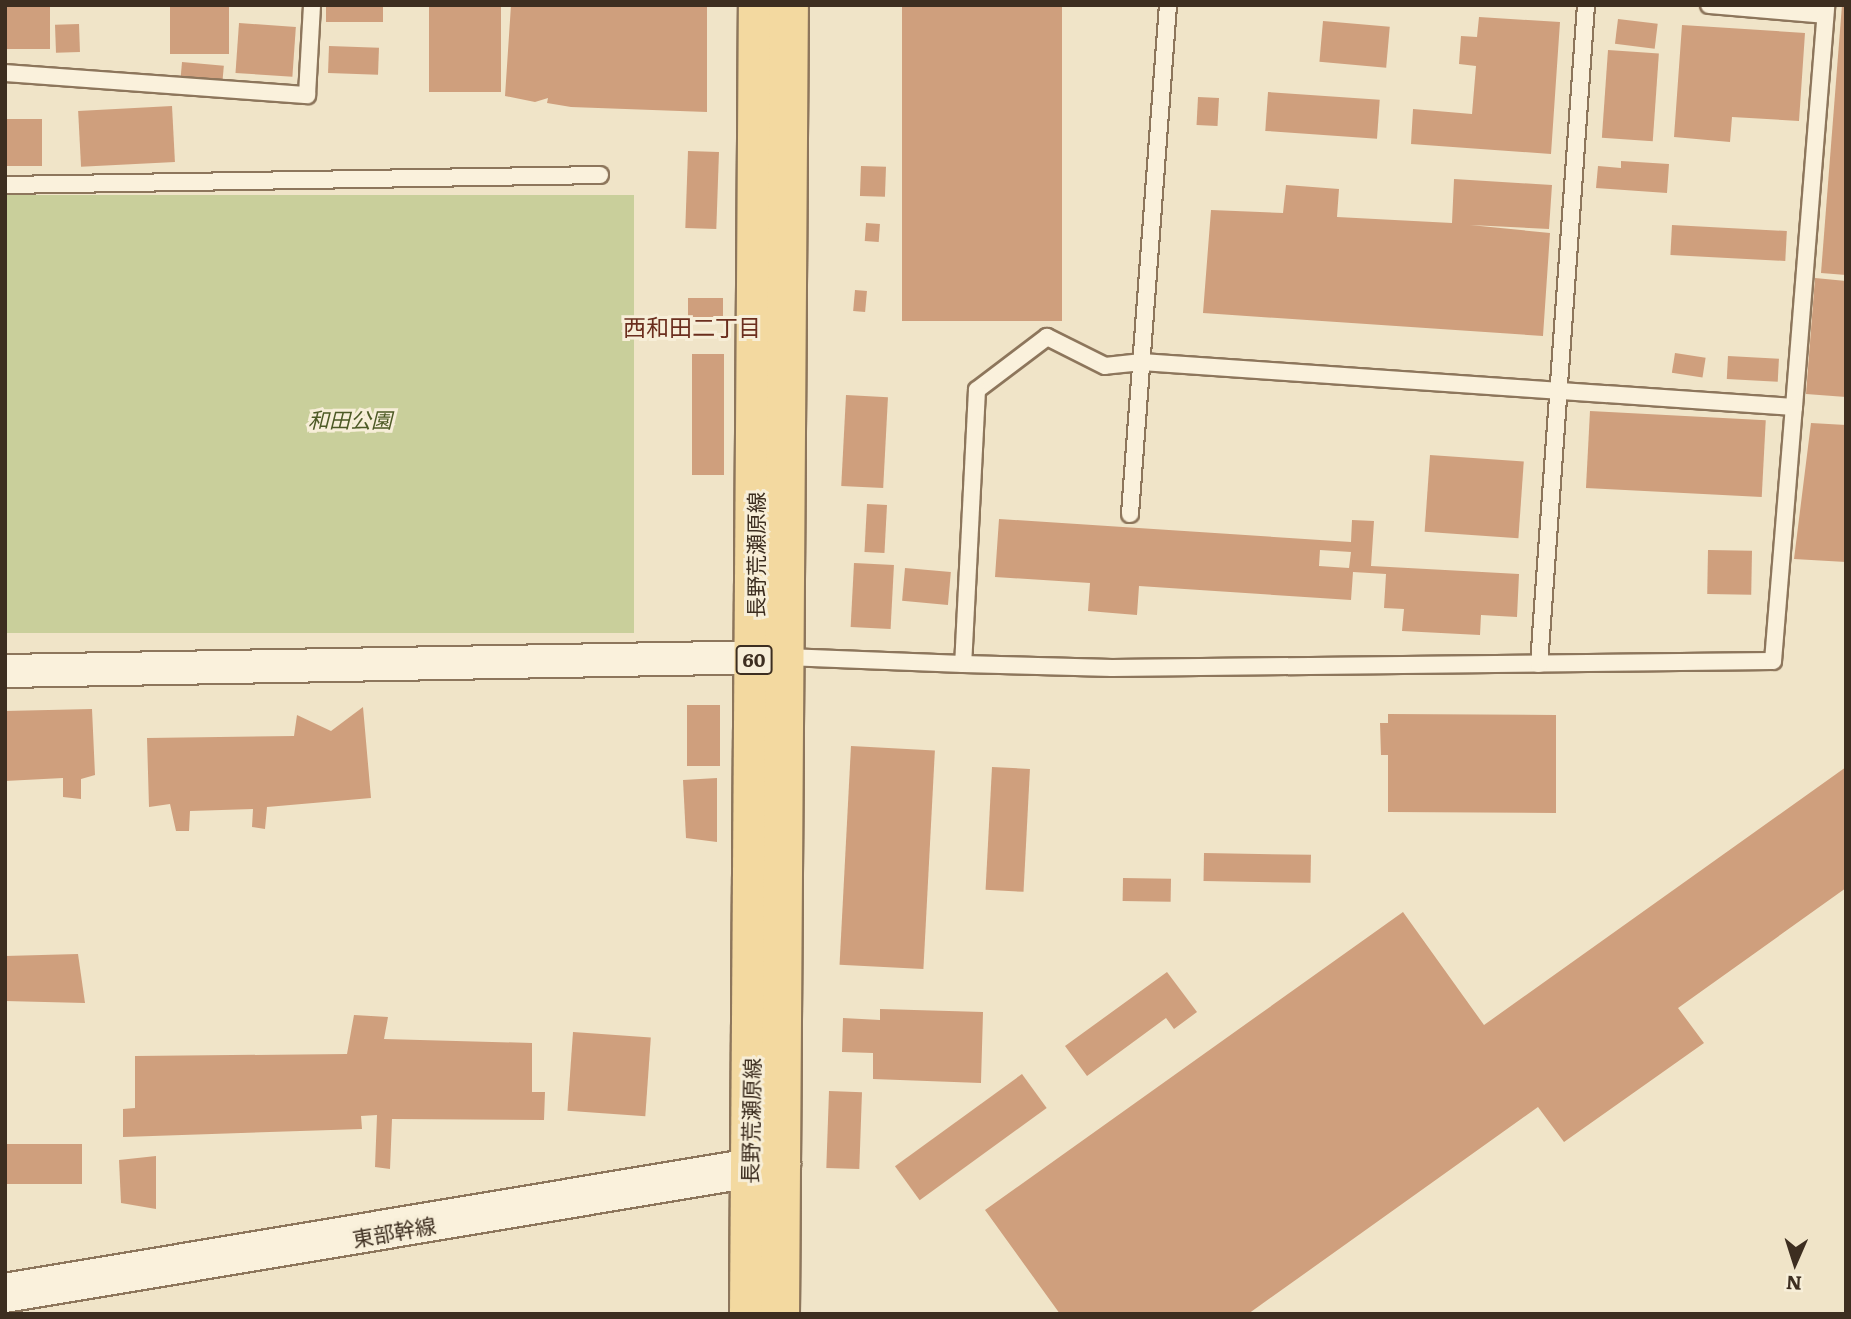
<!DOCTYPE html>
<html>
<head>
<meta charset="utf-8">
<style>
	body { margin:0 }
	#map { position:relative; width:1851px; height:1319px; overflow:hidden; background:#f0e4c8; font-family:Literata,"Noto Sans JP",serif }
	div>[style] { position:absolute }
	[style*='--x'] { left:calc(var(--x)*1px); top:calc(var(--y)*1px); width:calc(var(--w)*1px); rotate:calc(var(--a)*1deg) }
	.green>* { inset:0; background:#c9cf9b; transform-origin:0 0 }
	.building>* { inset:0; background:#cf9f7d; transform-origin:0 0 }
	.roads { filter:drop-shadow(2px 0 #8d765c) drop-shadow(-2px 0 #8d765c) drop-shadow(0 2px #8d765c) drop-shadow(0 -2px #8d765c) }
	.service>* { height:16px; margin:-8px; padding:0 8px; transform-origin:8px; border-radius:8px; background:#faf1dc }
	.minor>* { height:32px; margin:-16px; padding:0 16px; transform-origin:16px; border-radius:16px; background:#faf1dc }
	.tertiary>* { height:38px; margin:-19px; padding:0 19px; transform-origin:19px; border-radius:19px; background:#faf1dc }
	.primary>* { height:38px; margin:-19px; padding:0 19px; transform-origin:19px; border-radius:19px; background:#f3d9a0 }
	span { translate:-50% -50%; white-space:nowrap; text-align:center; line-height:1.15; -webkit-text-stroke:6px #f7eed8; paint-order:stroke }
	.shield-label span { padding:2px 5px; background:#f7eed8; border:2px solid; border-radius:5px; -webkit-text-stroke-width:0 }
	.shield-label { font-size:19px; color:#3d2e20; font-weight:700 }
	.park-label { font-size:21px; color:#4d5a26; font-style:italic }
	.street-label { font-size:21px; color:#3d2e20 }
	.neighbourhood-label { font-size:23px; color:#6b2e1e }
	.frame { position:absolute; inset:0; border:7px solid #3d2e20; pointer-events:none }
	.north { position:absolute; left:1760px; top:1228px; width:70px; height:70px; -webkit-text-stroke:5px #f7eed8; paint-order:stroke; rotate:183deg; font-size:19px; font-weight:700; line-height:28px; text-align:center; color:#3d2e20 }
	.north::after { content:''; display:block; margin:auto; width:24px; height:32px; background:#3d2e20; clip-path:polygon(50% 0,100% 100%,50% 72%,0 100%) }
</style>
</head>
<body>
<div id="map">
	<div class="green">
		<div style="left:634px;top:195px;width:438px;height:629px;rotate:90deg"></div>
	</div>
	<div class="building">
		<div style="left:5px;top:5px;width:45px;height:44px"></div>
		<div style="left:170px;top:5px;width:59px;height:49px"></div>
		<div style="left:326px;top:5px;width:57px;height:17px"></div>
		<div style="left:429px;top:5px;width:72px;height:87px"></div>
		<div style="clip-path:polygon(511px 5px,707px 5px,707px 112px,571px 107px,547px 103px,548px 98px,535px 102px,505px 96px)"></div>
		<div style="left:902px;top:5px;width:160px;height:316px"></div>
		<div style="clip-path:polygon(1842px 5px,1846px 5px,1846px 275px,1821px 273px)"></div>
		<div style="clip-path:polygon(1479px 17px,1560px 22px,1551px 154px,1411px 144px,1413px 109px,1472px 114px,1476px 66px,1459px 64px,1461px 36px,1477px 37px)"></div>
		<div style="left:1618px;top:19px;width:40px;height:25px;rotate:7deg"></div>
		<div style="left:1323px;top:21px;width:67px;height:41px;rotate:5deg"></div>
		<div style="left:239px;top:23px;width:57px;height:50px;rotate:4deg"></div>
		<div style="left:79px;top:24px;width:28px;height:24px;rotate:88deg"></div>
		<div style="clip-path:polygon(1682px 25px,1805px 33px,1799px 121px,1732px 117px,1730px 142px,1674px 137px)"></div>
		<div style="left:329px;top:46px;width:50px;height:27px;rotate:2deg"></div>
		<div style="left:1608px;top:50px;width:51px;height:88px;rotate:4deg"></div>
		<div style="left:182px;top:62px;width:42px;height:15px;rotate:5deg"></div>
		<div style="left:1268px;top:92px;width:112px;height:39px;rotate:4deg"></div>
		<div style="left:1198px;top:97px;width:21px;height:28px;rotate:3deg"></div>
		<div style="left:172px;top:106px;width:56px;height:94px;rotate:87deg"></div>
		<div style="left:5px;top:119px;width:37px;height:47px"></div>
		<div style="left:688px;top:151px;width:31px;height:77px;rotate:2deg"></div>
		<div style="clip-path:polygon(1621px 161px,1669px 164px,1667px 193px,1596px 188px,1598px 166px,1621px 168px)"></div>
		<div style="left:861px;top:166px;width:25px;height:30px;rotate:2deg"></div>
		<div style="clip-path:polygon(1454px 179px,1552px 185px,1549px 229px,1470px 225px,1550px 233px,1543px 336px,1203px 313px,1211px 210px,1283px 213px,1286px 185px,1339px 189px,1337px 217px,1452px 223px)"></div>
		<div style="left:866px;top:223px;width:14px;height:18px;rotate:4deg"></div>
		<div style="left:1672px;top:225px;width:115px;height:30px;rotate:3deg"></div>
		<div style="clip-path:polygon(1815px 278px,1846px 281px,1846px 397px,1806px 394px)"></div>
		<div style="left:855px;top:290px;width:12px;height:21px;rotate:5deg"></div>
		<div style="left:688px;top:298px;width:35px;height:20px"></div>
		<div style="left:1675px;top:353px;width:31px;height:20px;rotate:9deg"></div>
		<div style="left:692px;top:354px;width:32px;height:121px"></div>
		<div style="left:1728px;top:356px;width:51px;height:23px;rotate:3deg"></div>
		<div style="left:846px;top:395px;width:42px;height:91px;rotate:3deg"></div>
		<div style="left:1590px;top:411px;width:176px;height:77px;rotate:3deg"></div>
		<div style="clip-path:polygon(1811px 423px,1846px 425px,1846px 562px,1794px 559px)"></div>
		<div style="left:1430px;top:455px;width:94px;height:77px;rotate:4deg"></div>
		<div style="left:867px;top:504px;width:20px;height:48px;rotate:3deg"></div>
		<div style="clip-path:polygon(evenodd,999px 519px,1351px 542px,1352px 520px,1374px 521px,1371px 566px,1519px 574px,1517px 617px,1481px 615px,1480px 635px,1402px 631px,1404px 609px,1384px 608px,1386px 574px,1353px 572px,1351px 600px,1139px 586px,1137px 615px,1088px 611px,1090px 583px,995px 577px,999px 519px,1320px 550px,1351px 552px,1349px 568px,1319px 566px,1320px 550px)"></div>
		<div style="left:1708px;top:550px;width:44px;height:44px;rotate:1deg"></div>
		<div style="left:854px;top:563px;width:40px;height:64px;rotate:3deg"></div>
		<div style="left:905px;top:568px;width:46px;height:33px;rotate:5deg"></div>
		<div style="left:720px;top:705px;width:61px;height:33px;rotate:90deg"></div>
		<div style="clip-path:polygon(363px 707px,371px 798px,267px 807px,265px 829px,252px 827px,253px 809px,190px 811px,189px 831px,176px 831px,170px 804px,149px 807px,147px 738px,294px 736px,297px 715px,331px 731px)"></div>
		<div style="clip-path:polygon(92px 709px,95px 775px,81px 779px,81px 799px,63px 797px,63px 778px,5px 781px,5px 711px)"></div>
		<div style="clip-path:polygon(1388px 714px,1556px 715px,1556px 813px,1388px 812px,1388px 755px,1381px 755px,1380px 723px,1388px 723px)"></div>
		<div style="left:851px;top:746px;width:84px;height:219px;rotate:3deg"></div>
		<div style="left:992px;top:767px;width:38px;height:123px;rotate:3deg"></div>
		<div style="clip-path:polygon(1846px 767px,1846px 888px,1678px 1008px,1704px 1043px,1564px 1142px,1538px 1107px,1248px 1314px,1060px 1314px,985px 1210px,1403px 912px,1484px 1025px)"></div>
		<div style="clip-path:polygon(717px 778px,717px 842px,686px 838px,683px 780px)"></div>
		<div style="left:1204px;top:853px;width:107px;height:28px;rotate:1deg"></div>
		<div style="left:1123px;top:878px;width:48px;height:23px;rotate:1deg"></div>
		<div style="clip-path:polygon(78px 954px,85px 1003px,5px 1001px,5px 956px)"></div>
		<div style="clip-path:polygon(1167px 972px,1197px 1012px,1174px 1029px,1166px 1018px,1087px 1076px,1065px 1046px)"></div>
		<div style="clip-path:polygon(880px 1009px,983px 1012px,981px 1083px,873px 1079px,873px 1053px,842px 1052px,843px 1018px,880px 1020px)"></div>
		<div style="clip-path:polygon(354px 1015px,388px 1017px,384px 1039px,532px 1043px,532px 1092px,545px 1092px,544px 1120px,392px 1119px,390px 1169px,375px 1167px,377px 1115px,361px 1116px,362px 1129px,123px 1137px,123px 1109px,135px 1108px,135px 1056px,347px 1054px)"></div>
		<div style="left:573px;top:1032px;width:78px;height:79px;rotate:4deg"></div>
		<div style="left:1022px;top:1074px;width:42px;height:157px;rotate:54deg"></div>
		<div style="left:829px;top:1091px;width:33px;height:77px;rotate:2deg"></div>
		<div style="left:82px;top:1144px;width:40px;height:77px;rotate:90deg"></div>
		<div style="clip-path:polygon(156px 1156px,156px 1209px,121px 1203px,119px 1160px)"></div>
	</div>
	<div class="roads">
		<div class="service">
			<div style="--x:1709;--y:5;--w:116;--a:4.9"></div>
			<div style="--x:5;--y:73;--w:303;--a:4.2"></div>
			<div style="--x:307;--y:95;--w:90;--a:-86.8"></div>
			<div style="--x:5;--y:185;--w:595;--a:-0.96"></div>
			<div style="--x:1794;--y:407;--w:403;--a:-85.4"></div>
			<div style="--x:1130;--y:514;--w:510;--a:-85.73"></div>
			<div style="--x:786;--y:657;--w:177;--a:2.3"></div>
			<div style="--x:963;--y:664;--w:149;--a:1.5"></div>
			<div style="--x:1112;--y:668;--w:661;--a:-0.61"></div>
			<div style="--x:1773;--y:661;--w:255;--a:-85.3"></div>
			<div style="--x:1794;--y:407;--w:654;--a:-176.05"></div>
			<div style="--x:1142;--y:362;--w:37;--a:174"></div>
			<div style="--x:1105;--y:366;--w:65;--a:-153.4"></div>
			<div style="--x:1047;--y:337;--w:88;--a:142.9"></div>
			<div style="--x:977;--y:390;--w:274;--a:92.9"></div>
			<div style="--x:1539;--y:664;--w:661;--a:-85.92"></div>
		</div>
		<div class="minor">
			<div style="--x:5;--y:671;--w:772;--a:-1.04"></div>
		</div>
		<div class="tertiary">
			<div style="--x:5;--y:1293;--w:787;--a:-9.51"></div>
		</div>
		<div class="primary">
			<div style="--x:749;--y:1314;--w:1309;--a:-89.61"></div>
			<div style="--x:780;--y:1314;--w:1309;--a:-89.61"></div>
		</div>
	</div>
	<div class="shield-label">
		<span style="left:754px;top:660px">60</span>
	</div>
	<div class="park-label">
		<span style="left:350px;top:419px">和田公園</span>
	</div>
	<div class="street-label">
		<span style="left:755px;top:555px;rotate:-90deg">長野荒瀬原線</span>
		<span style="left:750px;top:1121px;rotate:-89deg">長野荒瀬原線</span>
		<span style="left:394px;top:1231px;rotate:-10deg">東部幹線</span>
	</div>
	<div class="neighbourhood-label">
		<span style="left:692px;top:326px">西和田二丁目</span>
	</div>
	<div class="frame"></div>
	<div class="north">N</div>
</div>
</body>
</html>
